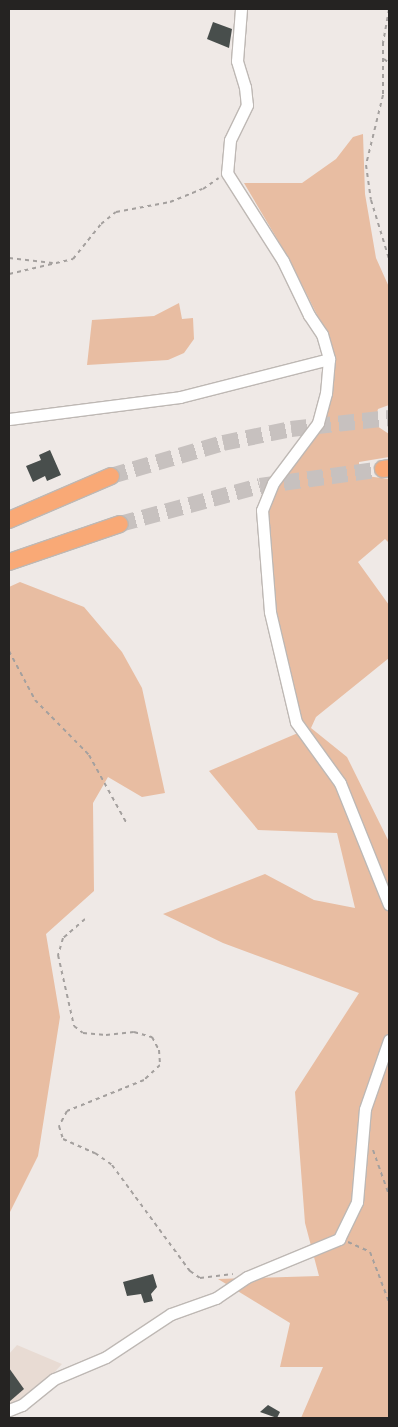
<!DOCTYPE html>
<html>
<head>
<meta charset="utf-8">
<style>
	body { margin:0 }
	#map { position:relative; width:398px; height:1427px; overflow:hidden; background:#efe9e6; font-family:Ubuntu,sans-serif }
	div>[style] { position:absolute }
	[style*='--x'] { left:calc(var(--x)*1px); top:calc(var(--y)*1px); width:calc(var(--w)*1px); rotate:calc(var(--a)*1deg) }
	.built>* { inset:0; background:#e8dbd3 }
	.green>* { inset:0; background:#e8bda2 }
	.building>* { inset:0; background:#484e4c }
	.highway-tunnel>* { height:16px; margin-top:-8px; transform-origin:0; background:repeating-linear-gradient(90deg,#c7c1bf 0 16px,transparent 0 24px) }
	.path>* { height:2px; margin-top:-1px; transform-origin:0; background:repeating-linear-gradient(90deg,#a4a09e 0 4px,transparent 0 8px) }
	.roads { filter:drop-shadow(1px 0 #beb8b4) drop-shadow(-1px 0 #beb8b4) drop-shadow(0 1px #beb8b4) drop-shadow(0 -1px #beb8b4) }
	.minor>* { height:11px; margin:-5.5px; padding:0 5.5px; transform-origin:5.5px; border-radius:5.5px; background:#fff }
	.highway>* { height:16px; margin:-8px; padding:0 8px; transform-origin:8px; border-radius:8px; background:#f9a976 }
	span { translate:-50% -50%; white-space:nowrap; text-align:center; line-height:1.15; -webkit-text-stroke:5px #efe9e6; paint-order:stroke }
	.frame { position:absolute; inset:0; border:10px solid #252322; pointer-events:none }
</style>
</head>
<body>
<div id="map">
	<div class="built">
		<div style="clip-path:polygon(17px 1345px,62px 1364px,30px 1399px,9px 1406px,9px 1354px)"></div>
	</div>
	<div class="green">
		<div style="clip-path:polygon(363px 134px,365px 194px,376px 258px,389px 287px,389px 405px,378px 409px,374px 424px,389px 434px,389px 457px,359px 462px,359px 475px,389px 479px,389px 543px,385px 539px,358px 562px,389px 605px,389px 658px,316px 717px,311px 728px,347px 757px,389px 842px,389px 1418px,301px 1418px,323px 1367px,280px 1367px,290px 1323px,218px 1279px,319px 1276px,305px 1223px,295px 1092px,359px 993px,223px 943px,163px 914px,265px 874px,314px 900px,355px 908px,337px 833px,258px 830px,209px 771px,305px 730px,300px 721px,271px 592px,263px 517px,281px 477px,304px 453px,317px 431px,332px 386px,332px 352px,326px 333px,289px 259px,244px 183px,302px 183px,336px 159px,353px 137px)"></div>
		<div style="clip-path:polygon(179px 303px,182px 319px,193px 318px,194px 339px,184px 353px,168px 360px,87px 365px,92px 320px,154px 316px)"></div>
		<div style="clip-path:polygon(20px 582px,84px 607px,122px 652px,142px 688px,165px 793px,142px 797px,108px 777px,93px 803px,94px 891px,46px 934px,60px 1017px,38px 1156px,9px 1214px,9px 587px)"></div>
	</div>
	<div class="building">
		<div style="clip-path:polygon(213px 22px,232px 29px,229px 48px,207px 39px)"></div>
		<div style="clip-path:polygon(50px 450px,61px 475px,47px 481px,45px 476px,33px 482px,26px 466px,41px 460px,39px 455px)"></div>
		<div style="clip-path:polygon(153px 1274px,157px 1287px,151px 1294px,153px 1301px,144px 1303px,141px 1294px,127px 1296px,123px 1282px)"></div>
		<div style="clip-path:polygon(9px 1368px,24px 1389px,9px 1402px)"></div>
		<div style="clip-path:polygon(268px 1405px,280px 1412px,277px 1418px,260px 1412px)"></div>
	</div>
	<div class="highway-tunnel">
		<div style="--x:111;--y:476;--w:117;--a:-16.4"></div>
		<div style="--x:223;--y:443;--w:69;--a:-11.6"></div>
		<div style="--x:291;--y:429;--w:99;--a:-6.4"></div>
		<div style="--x:120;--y:524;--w:145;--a:-15.2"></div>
		<div style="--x:260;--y:486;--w:124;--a:-7.9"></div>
	</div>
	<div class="path">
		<div style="--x:389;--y:9;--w:34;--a:100"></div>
		<div style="--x:383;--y:42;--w:53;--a:90"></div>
		<div style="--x:383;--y:95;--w:72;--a:103.7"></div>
		<div style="--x:366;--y:165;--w:35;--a:82"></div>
		<div style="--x:371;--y:200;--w:62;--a:73"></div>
		<div style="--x:384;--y:59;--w:6;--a:39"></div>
		<div style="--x:9;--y:258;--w:44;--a:6.5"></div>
		<div style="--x:9;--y:274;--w:66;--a:-13.2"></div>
		<div style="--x:73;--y:259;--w:45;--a:-51.3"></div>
		<div style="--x:101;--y:224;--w:19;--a:-39"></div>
		<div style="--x:116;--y:212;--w:55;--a:-10.5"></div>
		<div style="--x:170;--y:202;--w:35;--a:-22"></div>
		<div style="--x:203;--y:189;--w:19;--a:-35"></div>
		<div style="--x:9;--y:651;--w:55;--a:62"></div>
		<div style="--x:35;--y:700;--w:77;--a:45.5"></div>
		<div style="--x:89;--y:755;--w:77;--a:61.1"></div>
		<div style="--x:85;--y:919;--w:29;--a:139"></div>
		<div style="--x:63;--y:938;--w:18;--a:106"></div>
		<div style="--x:58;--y:955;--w:73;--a:77.3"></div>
		<div style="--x:74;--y:1026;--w:11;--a:38"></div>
		<div style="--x:83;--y:1033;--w:23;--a:5"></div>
		<div style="--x:106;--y:1035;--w:28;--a:-6"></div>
		<div style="--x:134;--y:1032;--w:19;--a:16"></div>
		<div style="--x:152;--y:1037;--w:15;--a:62"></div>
		<div style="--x:159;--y:1050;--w:15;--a:86"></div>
		<div style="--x:160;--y:1065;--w:22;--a:137"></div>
		<div style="--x:144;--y:1080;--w:83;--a:158.1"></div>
		<div style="--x:67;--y:1111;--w:17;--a:118"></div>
		<div style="--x:59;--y:1126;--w:14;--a:73"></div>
		<div style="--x:63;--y:1139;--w:35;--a:24"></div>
		<div style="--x:95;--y:1153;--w:21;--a:35"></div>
		<div style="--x:112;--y:1165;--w:132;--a:53.7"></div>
		<div style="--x:190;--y:1271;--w:12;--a:35"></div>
		<div style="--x:200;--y:1278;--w:33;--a:-7"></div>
		<div style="--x:373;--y:1150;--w:48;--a:70.4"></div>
		<div style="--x:348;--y:1242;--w:24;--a:24"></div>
		<div style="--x:370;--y:1252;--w:53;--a:69.2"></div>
	</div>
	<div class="roads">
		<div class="minor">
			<div style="--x:241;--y:9;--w:52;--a:94.4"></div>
			<div style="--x:237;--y:61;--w:27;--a:73"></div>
			<div style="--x:245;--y:87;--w:18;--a:84"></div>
			<div style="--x:247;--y:105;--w:39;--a:116"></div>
			<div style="--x:230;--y:140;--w:33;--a:95"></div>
			<div style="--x:227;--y:173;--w:104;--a:57.5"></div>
			<div style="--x:283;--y:261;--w:60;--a:64.3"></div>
			<div style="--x:309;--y:315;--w:23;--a:56"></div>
			<div style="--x:322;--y:334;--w:26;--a:74"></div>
			<div style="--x:329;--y:359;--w:34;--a:95"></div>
			<div style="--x:326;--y:393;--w:31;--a:105"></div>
			<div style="--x:318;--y:423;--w:75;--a:126.9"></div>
			<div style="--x:273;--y:483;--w:29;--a:112"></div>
			<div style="--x:262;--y:510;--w:102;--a:85.5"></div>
			<div style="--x:270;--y:612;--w:113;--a:76.7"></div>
			<div style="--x:296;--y:722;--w:75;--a:54.2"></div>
			<div style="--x:340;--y:783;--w:131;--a:68.1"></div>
			<div style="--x:9;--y:419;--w:172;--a:-7.3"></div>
			<div style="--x:180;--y:397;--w:154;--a:-14.3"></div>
			<div style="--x:9;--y:1410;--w:14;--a:-21"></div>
			<div style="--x:22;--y:1405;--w:41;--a:-39.1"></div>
			<div style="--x:54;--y:1379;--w:56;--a:-22.9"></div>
			<div style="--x:106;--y:1357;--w:78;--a:-33.5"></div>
			<div style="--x:171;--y:1314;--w:48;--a:-19.6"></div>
			<div style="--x:216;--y:1298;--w:37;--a:-34"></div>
			<div style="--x:247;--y:1277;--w:100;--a:-22.4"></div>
			<div style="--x:339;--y:1239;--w:41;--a:-64.1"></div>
			<div style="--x:357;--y:1202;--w:93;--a:-85.1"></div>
			<div style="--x:365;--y:1109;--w:73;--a:-70.8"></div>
		</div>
		<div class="highway">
			<div style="--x:383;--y:469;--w:6;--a:-9"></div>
			<div style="--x:9;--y:520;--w:111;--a:-23.3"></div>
			<div style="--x:9;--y:562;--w:117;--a:-18.9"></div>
		</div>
	</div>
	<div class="frame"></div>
</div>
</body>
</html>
